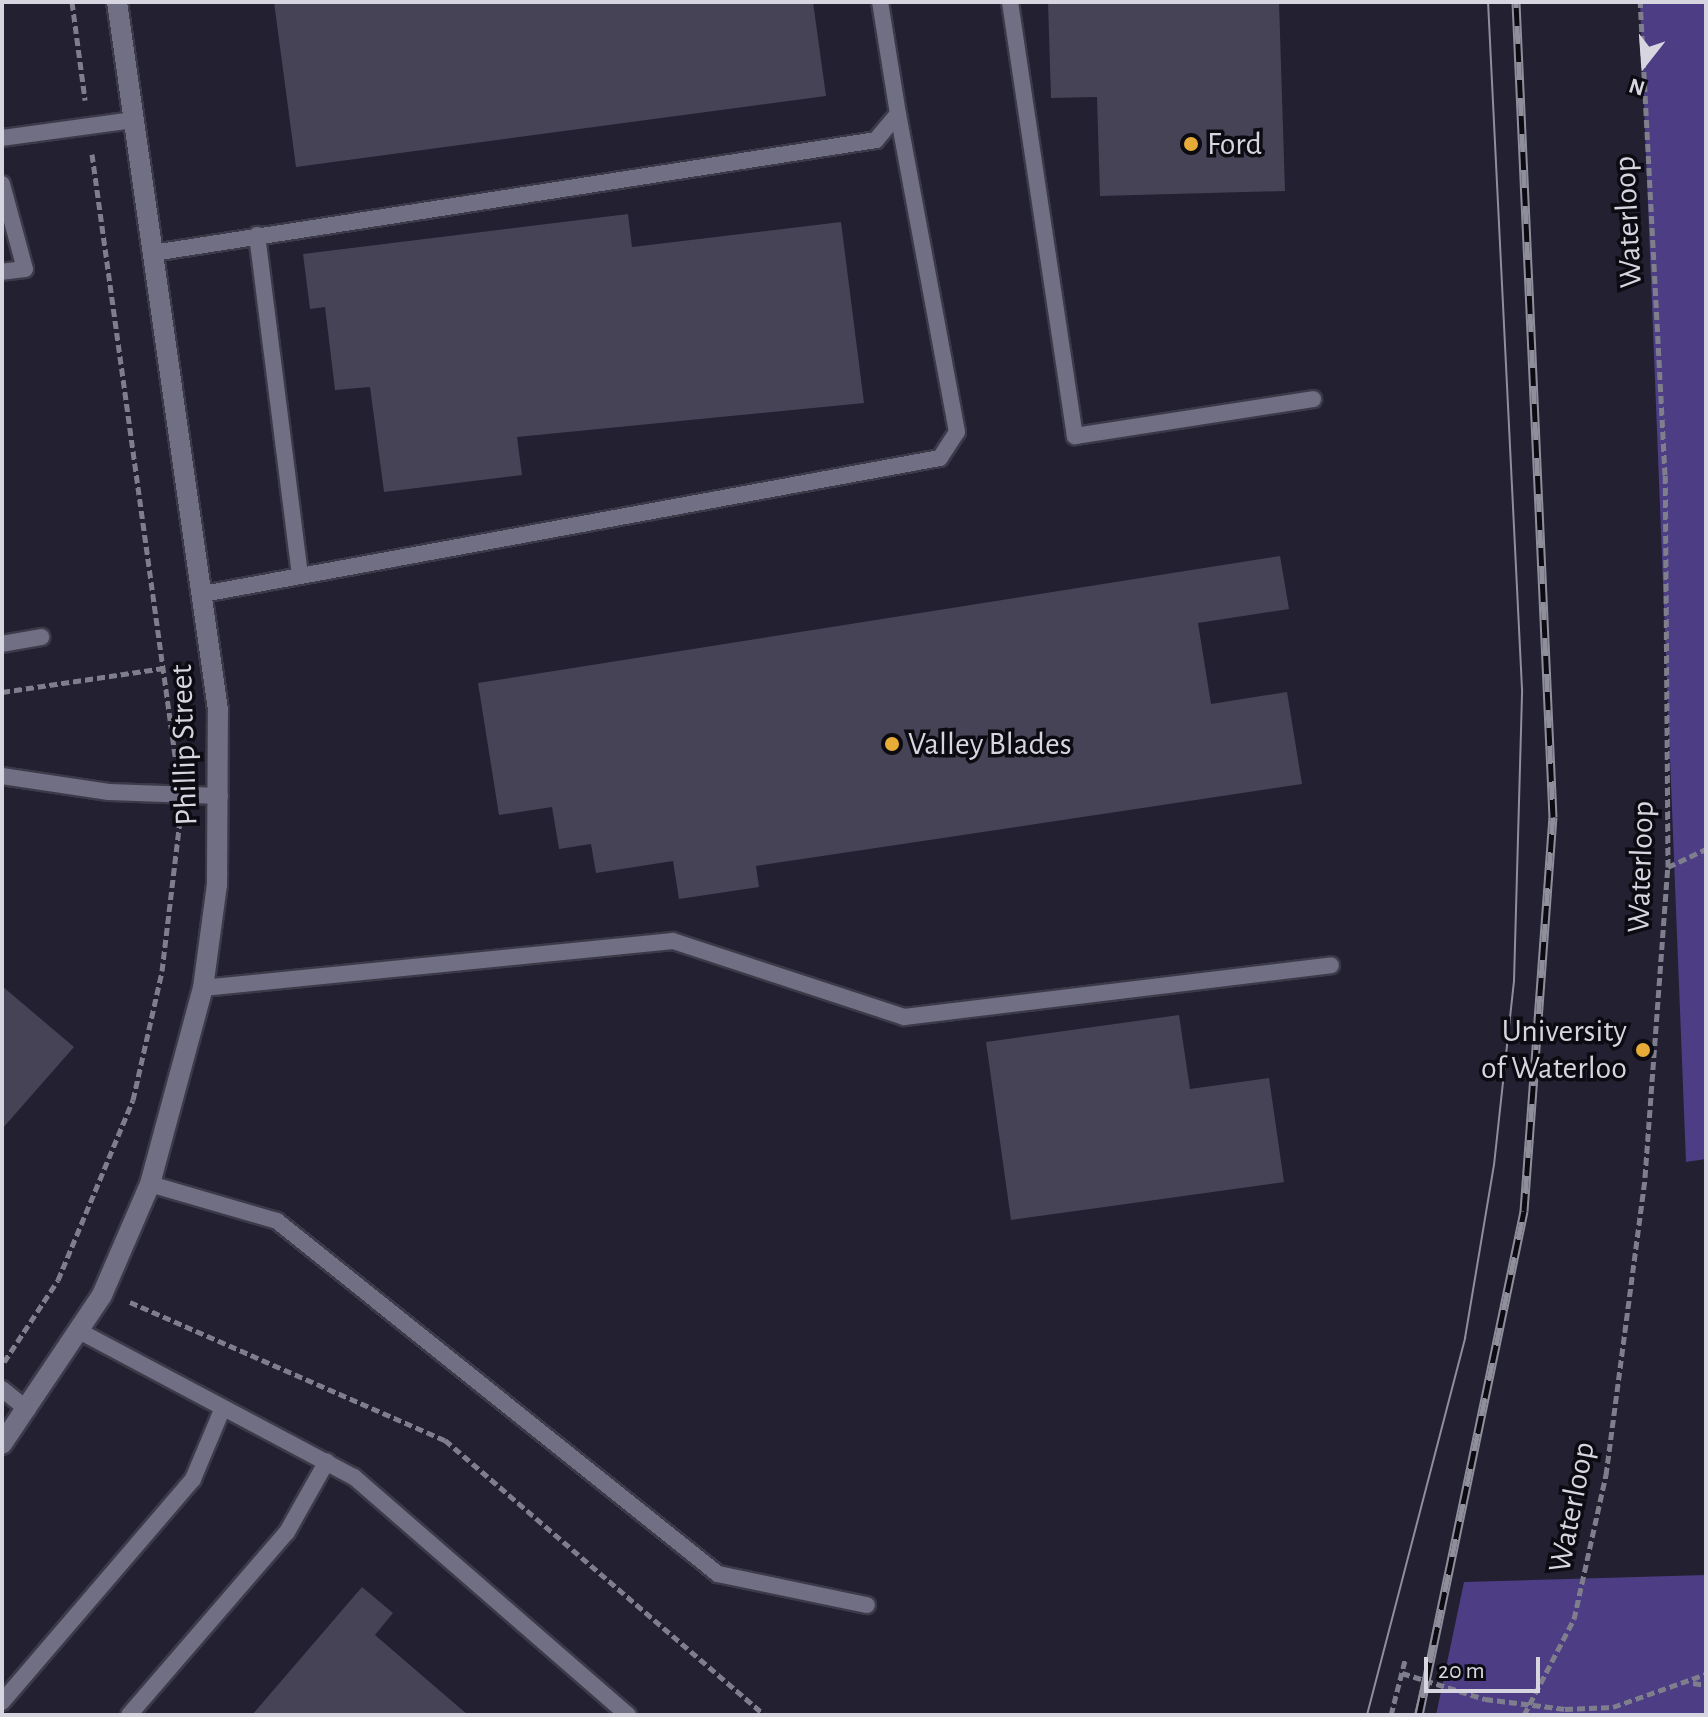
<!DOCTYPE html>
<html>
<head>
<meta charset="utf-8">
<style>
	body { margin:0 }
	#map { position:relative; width:1708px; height:1717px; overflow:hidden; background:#222031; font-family:"Alegreya Sans",sans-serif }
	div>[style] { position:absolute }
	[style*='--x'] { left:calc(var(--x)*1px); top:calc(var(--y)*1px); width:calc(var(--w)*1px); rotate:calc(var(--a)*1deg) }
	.green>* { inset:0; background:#4c3d84 }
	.building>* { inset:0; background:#454355 }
	.path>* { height:5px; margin-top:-2.5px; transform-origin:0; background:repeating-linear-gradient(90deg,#7f7e8c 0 8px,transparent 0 12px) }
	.roads { filter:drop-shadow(2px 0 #3c3a49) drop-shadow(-2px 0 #3c3a49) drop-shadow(0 2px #3c3a49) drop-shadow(0 -2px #3c3a49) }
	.service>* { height:16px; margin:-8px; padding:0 8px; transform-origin:8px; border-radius:8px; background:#716f84 }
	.tertiary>* { height:20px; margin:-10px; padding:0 10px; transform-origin:10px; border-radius:10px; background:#716f84 }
	.tram>* { height:2px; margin:-1px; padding:0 1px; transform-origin:1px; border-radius:1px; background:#8f8e9b }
	.rail>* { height:9px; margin-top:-4.5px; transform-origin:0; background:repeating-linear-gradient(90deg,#0c0b12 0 18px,#8f8e9b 0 36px); box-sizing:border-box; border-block:2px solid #8f8e9b }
	.dots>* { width:22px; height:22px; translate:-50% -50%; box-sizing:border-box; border:4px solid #0c0b12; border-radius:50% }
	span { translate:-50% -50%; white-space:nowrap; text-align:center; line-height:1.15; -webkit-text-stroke:7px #0c0b12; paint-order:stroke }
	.poi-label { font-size:32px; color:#d6d5e0 }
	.left { translate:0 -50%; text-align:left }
	.right { translate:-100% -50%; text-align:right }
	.street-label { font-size:32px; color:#d6d5e0 }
	.frame { position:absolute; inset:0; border:4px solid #d6d5e0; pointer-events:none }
	.north { position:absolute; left:1604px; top:24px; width:80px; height:80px; -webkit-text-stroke:6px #0c0b12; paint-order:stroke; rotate:197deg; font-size:22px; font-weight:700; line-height:32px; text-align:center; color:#d6d5e0 }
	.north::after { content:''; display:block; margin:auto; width:28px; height:36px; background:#d6d5e0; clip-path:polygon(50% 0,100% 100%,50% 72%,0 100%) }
	.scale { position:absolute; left:1424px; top:1657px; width:116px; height:36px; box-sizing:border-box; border:4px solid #d6d5e0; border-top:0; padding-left:10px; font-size:24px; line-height:28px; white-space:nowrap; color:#d6d5e0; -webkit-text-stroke:6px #0c0b12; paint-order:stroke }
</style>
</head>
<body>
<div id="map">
	<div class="green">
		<div style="clip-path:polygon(1640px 2px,1706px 2px,1706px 1159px,1686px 1162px)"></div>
		<div style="clip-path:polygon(1706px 1575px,1706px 1715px,1436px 1715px,1464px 1582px)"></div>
	</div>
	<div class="building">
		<div style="clip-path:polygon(274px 2px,813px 2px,826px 96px,296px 167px)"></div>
		<div style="clip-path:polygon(1048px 2px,1279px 2px,1285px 191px,1100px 196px,1097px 97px,1051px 98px)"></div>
		<div style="clip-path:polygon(628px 214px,632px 247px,841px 222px,864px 403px,517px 437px,522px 475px,384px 492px,370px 387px,335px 390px,325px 307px,310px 309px,303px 254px)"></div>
		<div style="clip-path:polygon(1280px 556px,1289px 609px,1198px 623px,1211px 704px,1287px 692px,1302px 784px,756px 866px,759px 887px,679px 899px,673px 861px,596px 873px,591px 844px,559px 849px,552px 807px,499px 815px,478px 683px)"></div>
		<div style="clip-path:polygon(2px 986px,74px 1047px,2px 1129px)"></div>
		<div style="clip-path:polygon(1179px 1015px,1190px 1089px,1269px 1078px,1284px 1182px,1011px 1220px,986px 1042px)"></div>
		<div style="clip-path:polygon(362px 1587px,393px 1613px,375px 1635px,468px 1715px,252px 1715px)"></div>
	</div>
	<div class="path">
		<div style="--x:72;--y:2;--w:99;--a:82.4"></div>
		<div style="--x:92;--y:154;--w:622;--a:82.14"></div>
		<div style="--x:2;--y:692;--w:164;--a:-8.4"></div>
		<div style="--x:1668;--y:867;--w:42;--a:-25.3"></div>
		<div style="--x:130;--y:1302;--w:344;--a:23.7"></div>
		<div style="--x:445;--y:1440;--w:422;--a:40.7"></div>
		<div style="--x:4;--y:1362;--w:98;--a:-56.6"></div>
		<div style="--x:58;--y:1280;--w:195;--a:-67.4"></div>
		<div style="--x:133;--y:1100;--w:132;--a:-77.3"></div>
		<div style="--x:162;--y:971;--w:152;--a:-83.2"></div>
		<div style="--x:1402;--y:1673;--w:87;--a:17.4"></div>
		<div style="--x:1485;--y:1699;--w:81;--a:7.1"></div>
		<div style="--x:1565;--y:1709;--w:48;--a:-2.4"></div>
		<div style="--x:1613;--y:1707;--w:99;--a:-19.5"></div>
		<div style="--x:1693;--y:1683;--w:13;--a:9"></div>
		<div style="--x:1391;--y:1715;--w:57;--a:-75.7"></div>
		<div style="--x:1524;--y:1715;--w:108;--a:-62.5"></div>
		<div style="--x:1574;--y:1619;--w:148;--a:-77.5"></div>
		<div style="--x:1606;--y:1475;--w:301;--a:-82.5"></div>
		<div style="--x:1645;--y:1177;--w:311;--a:-85.8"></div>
		<div style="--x:1668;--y:867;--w:392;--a:-90.4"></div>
		<div style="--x:1665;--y:475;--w:474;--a:-93"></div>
	</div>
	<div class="roads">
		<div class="service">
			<div style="--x:1010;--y:2;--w:439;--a:81.5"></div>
			<div style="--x:1075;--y:436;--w:241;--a:-8.8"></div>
			<div style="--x:2;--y:138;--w:132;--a:-7.8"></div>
			<div style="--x:2;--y:184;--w:88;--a:74.9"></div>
			<div style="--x:25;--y:269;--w:23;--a:173"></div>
			<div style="--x:257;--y:235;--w:343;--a:82.8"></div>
			<div style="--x:153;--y:253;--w:732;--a:-8.88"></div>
			<div style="--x:876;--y:140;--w:34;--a:-50"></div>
			<div style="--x:898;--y:114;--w:113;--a:-99.1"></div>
			<div style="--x:203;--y:594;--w:749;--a:-10.46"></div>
			<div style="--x:940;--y:458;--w:31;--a:-57"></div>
			<div style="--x:957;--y:432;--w:323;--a:-100.5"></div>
			<div style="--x:2;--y:644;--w:40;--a:-10"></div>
			<div style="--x:2;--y:776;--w:108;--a:8.5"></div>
			<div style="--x:109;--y:792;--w:111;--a:2.1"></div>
			<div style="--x:203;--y:988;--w:472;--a:-5.7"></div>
			<div style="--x:673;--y:941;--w:243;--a:18.2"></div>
			<div style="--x:904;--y:1017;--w:430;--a:-6.9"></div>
			<div style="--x:150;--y:1184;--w:132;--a:16.2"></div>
			<div style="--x:277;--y:1221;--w:565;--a:38.68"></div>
			<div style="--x:718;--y:1574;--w:152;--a:11.8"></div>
			<div style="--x:81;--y:1332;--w:309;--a:28"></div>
			<div style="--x:354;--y:1477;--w:363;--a:41"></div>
			<div style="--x:2;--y:1389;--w:33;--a:39"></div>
			<div style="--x:2;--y:1702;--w:294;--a:-49.4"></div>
			<div style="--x:193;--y:1479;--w:75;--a:-67.2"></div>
			<div style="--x:129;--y:1715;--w:242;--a:-49.2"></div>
			<div style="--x:287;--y:1532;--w:81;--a:-60.6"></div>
		</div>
		<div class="tertiary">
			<div style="--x:2;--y:1444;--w:179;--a:-56.1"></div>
			<div style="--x:102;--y:1295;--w:121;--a:-66.6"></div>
			<div style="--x:150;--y:1184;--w:203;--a:-74.9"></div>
			<div style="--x:203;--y:988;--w:104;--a:-82.3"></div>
			<div style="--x:217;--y:885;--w:175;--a:-89.7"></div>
			<div style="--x:218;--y:710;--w:715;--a:-98.12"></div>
		</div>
	</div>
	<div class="tram">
		<div style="--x:1367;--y:1715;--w:390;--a:-75.4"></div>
		<div style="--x:1465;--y:1338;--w:175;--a:-80.5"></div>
		<div style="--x:1494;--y:1165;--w:185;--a:-83.8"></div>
		<div style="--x:1514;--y:981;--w:292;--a:-88.4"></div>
		<div style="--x:1522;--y:689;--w:688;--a:-92.83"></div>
		<div style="--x:1415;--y:1715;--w:95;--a:-76.6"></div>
	</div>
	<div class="rail">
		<div style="--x:1419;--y:1715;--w:515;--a:-78.23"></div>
		<div style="--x:1524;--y:1211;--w:395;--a:-85.8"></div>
		<div style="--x:1553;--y:817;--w:816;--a:-92.6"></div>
	</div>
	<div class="dots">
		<div style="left:1191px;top:144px;background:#e7ac37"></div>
		<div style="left:892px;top:744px;background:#e7ac37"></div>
		<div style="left:1643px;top:1050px;background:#e7ac37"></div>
	</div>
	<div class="poi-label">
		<span class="left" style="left:1207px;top:144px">Ford</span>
		<span class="left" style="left:908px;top:744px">Valley Blades</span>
		<span class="right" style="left:1627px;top:1050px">University<br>of Waterloo</span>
	</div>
	<div class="street-label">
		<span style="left:1628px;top:222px;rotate:-93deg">Waterloop</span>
		<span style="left:184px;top:745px;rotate:-92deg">Phillip Street</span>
		<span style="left:1641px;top:867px;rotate:-88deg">Waterloop</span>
		<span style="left:1572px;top:1507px;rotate:-79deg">Waterloop</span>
	</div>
	<div class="frame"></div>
	<div class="north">N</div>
	<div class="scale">20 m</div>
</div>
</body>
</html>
